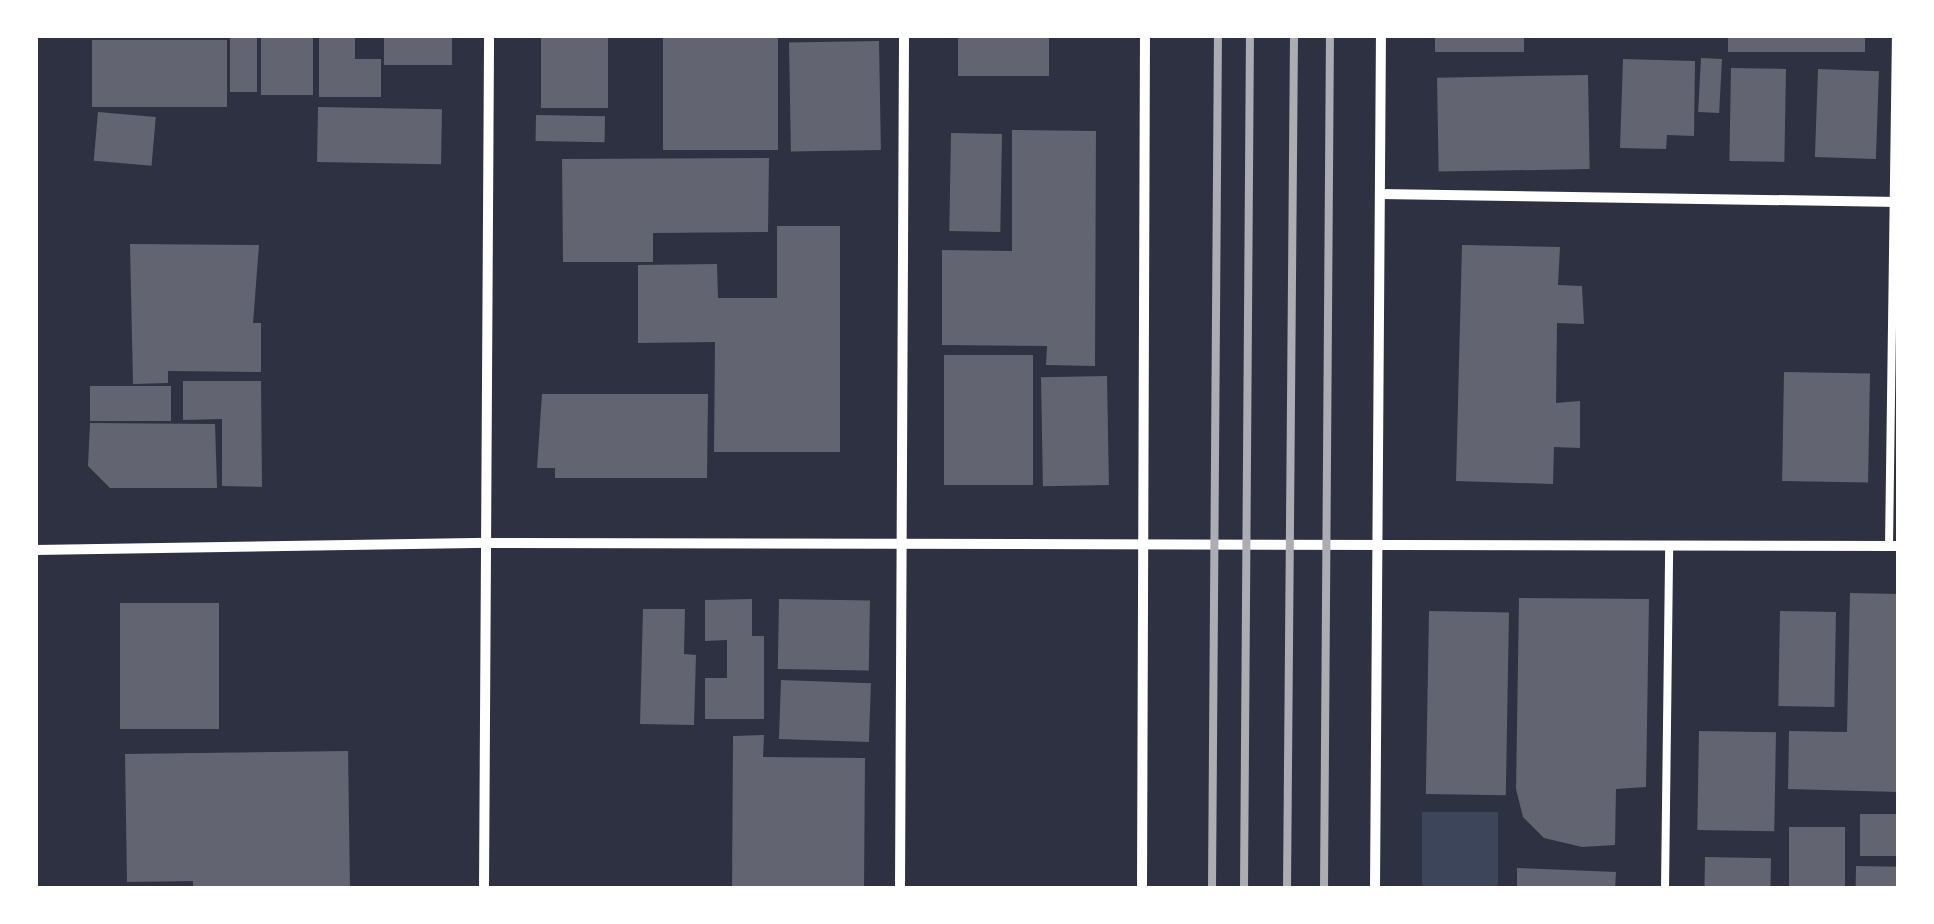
<!DOCTYPE html>
<html>
<head>
<meta charset="utf-8">
<style>
	body { margin:0 }
	#map { position:relative; width:1934px; height:924px; overflow:hidden; background:#2d3142; font-family:"Fira Sans Condensed",sans-serif }
	div>[style] { position:absolute }
	[style*='--x'] { left:calc(var(--x)*1px); top:calc(var(--y)*1px); width:calc(var(--w)*1px); rotate:calc(var(--a)*1deg) }
	.green>* { inset:0; background:#3c4559; transform-origin:0 0 }
	.building>* { inset:0; background:#626471; transform-origin:0 0 }
	.service>* { height:8px; margin:-4px; padding:0 4px; transform-origin:4px; border-radius:4px; background:#fff }
	.minor>* { height:10px; margin:-5px; padding:0 5px; transform-origin:5px; border-radius:5px; background:#fff }
	.rail>* { height:8px; margin:-4px; padding:0 4px; transform-origin:4px; border-radius:4px; background:#abadb3 }
	span { translate:-50% -50%; white-space:nowrap; text-align:center; line-height:1.15; -webkit-text-stroke:8px #fff; paint-order:stroke }
	.frame { position:absolute; inset:0; border:38px solid #fff; pointer-events:none }
</style>
</head>
<body>
<div id="map">
	<div class="green">
		<div style="left:1498px;top:812px;width:77px;height:76px;rotate:90deg"></div>
	</div>
	<div class="building">
		<div style="left:230px;top:35px;width:27px;height:57px"></div>
		<div style="left:261px;top:35px;width:52px;height:60px"></div>
		<div style="clip-path:polygon(319px 35px,355px 35px,355px 59px,381px 59px,381px 97px,319px 97px)"></div>
		<div style="left:384px;top:35px;width:68px;height:30px"></div>
		<div style="left:541px;top:35px;width:67px;height:73px"></div>
		<div style="left:663px;top:35px;width:115px;height:115px"></div>
		<div style="left:958px;top:35px;width:91px;height:41px"></div>
		<div style="left:1435px;top:35px;width:89px;height:17px"></div>
		<div style="left:1728px;top:35px;width:137px;height:17px"></div>
		<div style="left:92px;top:40px;width:135px;height:67px"></div>
		<div style="left:879px;top:41px;width:109px;height:90px;rotate:89deg"></div>
		<div style="left:1701px;top:58px;width:21px;height:54px;rotate:3deg"></div>
		<div style="clip-path:polygon(1623px 59px,1695px 61px,1694px 136px,1667px 135px,1666px 149px,1620px 148px)"></div>
		<div style="left:1731px;top:68px;width:55px;height:93px;rotate:1deg"></div>
		<div style="left:1818px;top:69px;width:61px;height:88px;rotate:2deg"></div>
		<div style="left:1588px;top:75px;width:94px;height:151px;rotate:89deg"></div>
		<div style="left:318px;top:107px;width:124px;height:55px;rotate:1deg"></div>
		<div style="left:98px;top:112px;width:58px;height:49px;rotate:5deg"></div>
		<div style="left:536px;top:115px;width:69px;height:26px;rotate:1deg"></div>
		<div style="clip-path:polygon(1012px 130px,1096px 131px,1095px 366px,1046px 365px,1047px 346px,942px 345px,942px 250px,1012px 251px)"></div>
		<div style="left:951px;top:133px;width:51px;height:98px;rotate:1deg"></div>
		<div style="clip-path:polygon(769px 158px,768px 232px,653px 233px,653px 262px,563px 262px,562px 159px)"></div>
		<div style="clip-path:polygon(777px 226px,840px 226px,840px 452px,714px 452px,715px 342px,638px 343px,638px 265px,717px 264px,718px 298px,777px 298px)"></div>
		<div style="clip-path:polygon(130px 244px,259px 245px,253px 323px,261px 323px,261px 372px,168px 371px,168px 383px,133px 384px)"></div>
		<div style="clip-path:polygon(1462px 245px,1560px 247px,1558px 285px,1582px 286px,1584px 324px,1557px 323px,1556px 403px,1580px 401px,1580px 448px,1554px 447px,1553px 484px,1456px 481px)"></div>
		<div style="left:944px;top:355px;width:89px;height:130px"></div>
		<div style="left:1784px;top:372px;width:86px;height:109px;rotate:1deg"></div>
		<div style="left:1107px;top:376px;width:109px;height:66px;rotate:89deg"></div>
		<div style="clip-path:polygon(183px 381px,261px 381px,262px 487px,222px 486px,222px 419px,183px 420px)"></div>
		<div style="left:171px;top:386px;width:35px;height:81px;rotate:90deg"></div>
		<div style="clip-path:polygon(542px 394px,708px 394px,707px 478px,555px 478px,555px 468px,537px 468px)"></div>
		<div style="clip-path:polygon(90px 423px,215px 424px,217px 488px,110px 488px,88px 466px)"></div>
		<div style="clip-path:polygon(1850px 593px,1899px 594px,1899px 792px,1788px 789px,1789px 731px,1847px 732px)"></div>
		<div style="clip-path:polygon(1519px 598px,1649px 599px,1646px 787px,1616px 789px,1615px 845px,1582px 847px,1544px 838px,1523px 817px,1516px 789px)"></div>
		<div style="clip-path:polygon(752px 599px,752px 636px,764px 636px,764px 719px,705px 719px,705px 678px,727px 678px,727px 640px,705px 641px,705px 600px)"></div>
		<div style="left:779px;top:599px;width:91px;height:70px;rotate:1deg"></div>
		<div style="left:120px;top:603px;width:99px;height:126px"></div>
		<div style="clip-path:polygon(643px 609px,685px 609px,684px 654px,696px 655px,694px 725px,640px 724px)"></div>
		<div style="left:1429px;top:611px;width:80px;height:183px;rotate:1deg"></div>
		<div style="left:1780px;top:611px;width:56px;height:95px;rotate:1deg"></div>
		<div style="left:781px;top:680px;width:90px;height:59px;rotate:2deg"></div>
		<div style="left:1699px;top:731px;width:77px;height:99px;rotate:1deg"></div>
		<div style="clip-path:polygon(764px 735px,763px 757px,865px 758px,864px 889px,732px 889px,733px 736px)"></div>
		<div style="clip-path:polygon(348px 751px,350px 889px,193px 889px,193px 881px,127px 882px,125px 754px)"></div>
		<div style="left:1860px;top:814px;width:39px;height:42px"></div>
		<div style="left:1789px;top:827px;width:56px;height:62px"></div>
		<div style="left:1705px;top:857px;width:66px;height:32px;rotate:1deg"></div>
		<div style="left:1856px;top:866px;width:43px;height:23px;rotate:1deg"></div>
		<div style="clip-path:polygon(1517px 868px,1616px 872px,1615px 889px,1517px 889px)"></div>
	</div>
	<div class="service">
		<div style="--x:1889;--y:546;--w:511;--a:-89.22"></div>
		<div style="--x:1665;--y:889;--w:343;--a:-89.3"></div>
	</div>
	<div class="minor">
		<div style="--x:1380;--y:194;--w:519;--a:0.88"></div>
		<div style="--x:35;--y:550;--w:455;--a:-0.9"></div>
		<div style="--x:490;--y:543;--w:1409;--a:0.12"></div>
		<div style="--x:484;--y:889;--w:854;--a:-89.66"></div>
		<div style="--x:900;--y:889;--w:854;--a:-89.73"></div>
		<div style="--x:1142;--y:889;--w:854;--a:-89.8"></div>
		<div style="--x:1375;--y:889;--w:854;--a:-89.6"></div>
	</div>
	<div class="rail">
		<div style="--x:1212;--y:889;--w:854;--a:-89.6"></div>
		<div style="--x:1244;--y:889;--w:854;--a:-89.6"></div>
		<div style="--x:1287;--y:889;--w:854;--a:-89.53"></div>
		<div style="--x:1324;--y:889;--w:854;--a:-89.6"></div>
	</div>
	<div class="frame"></div>
</div>
</body>
</html>
